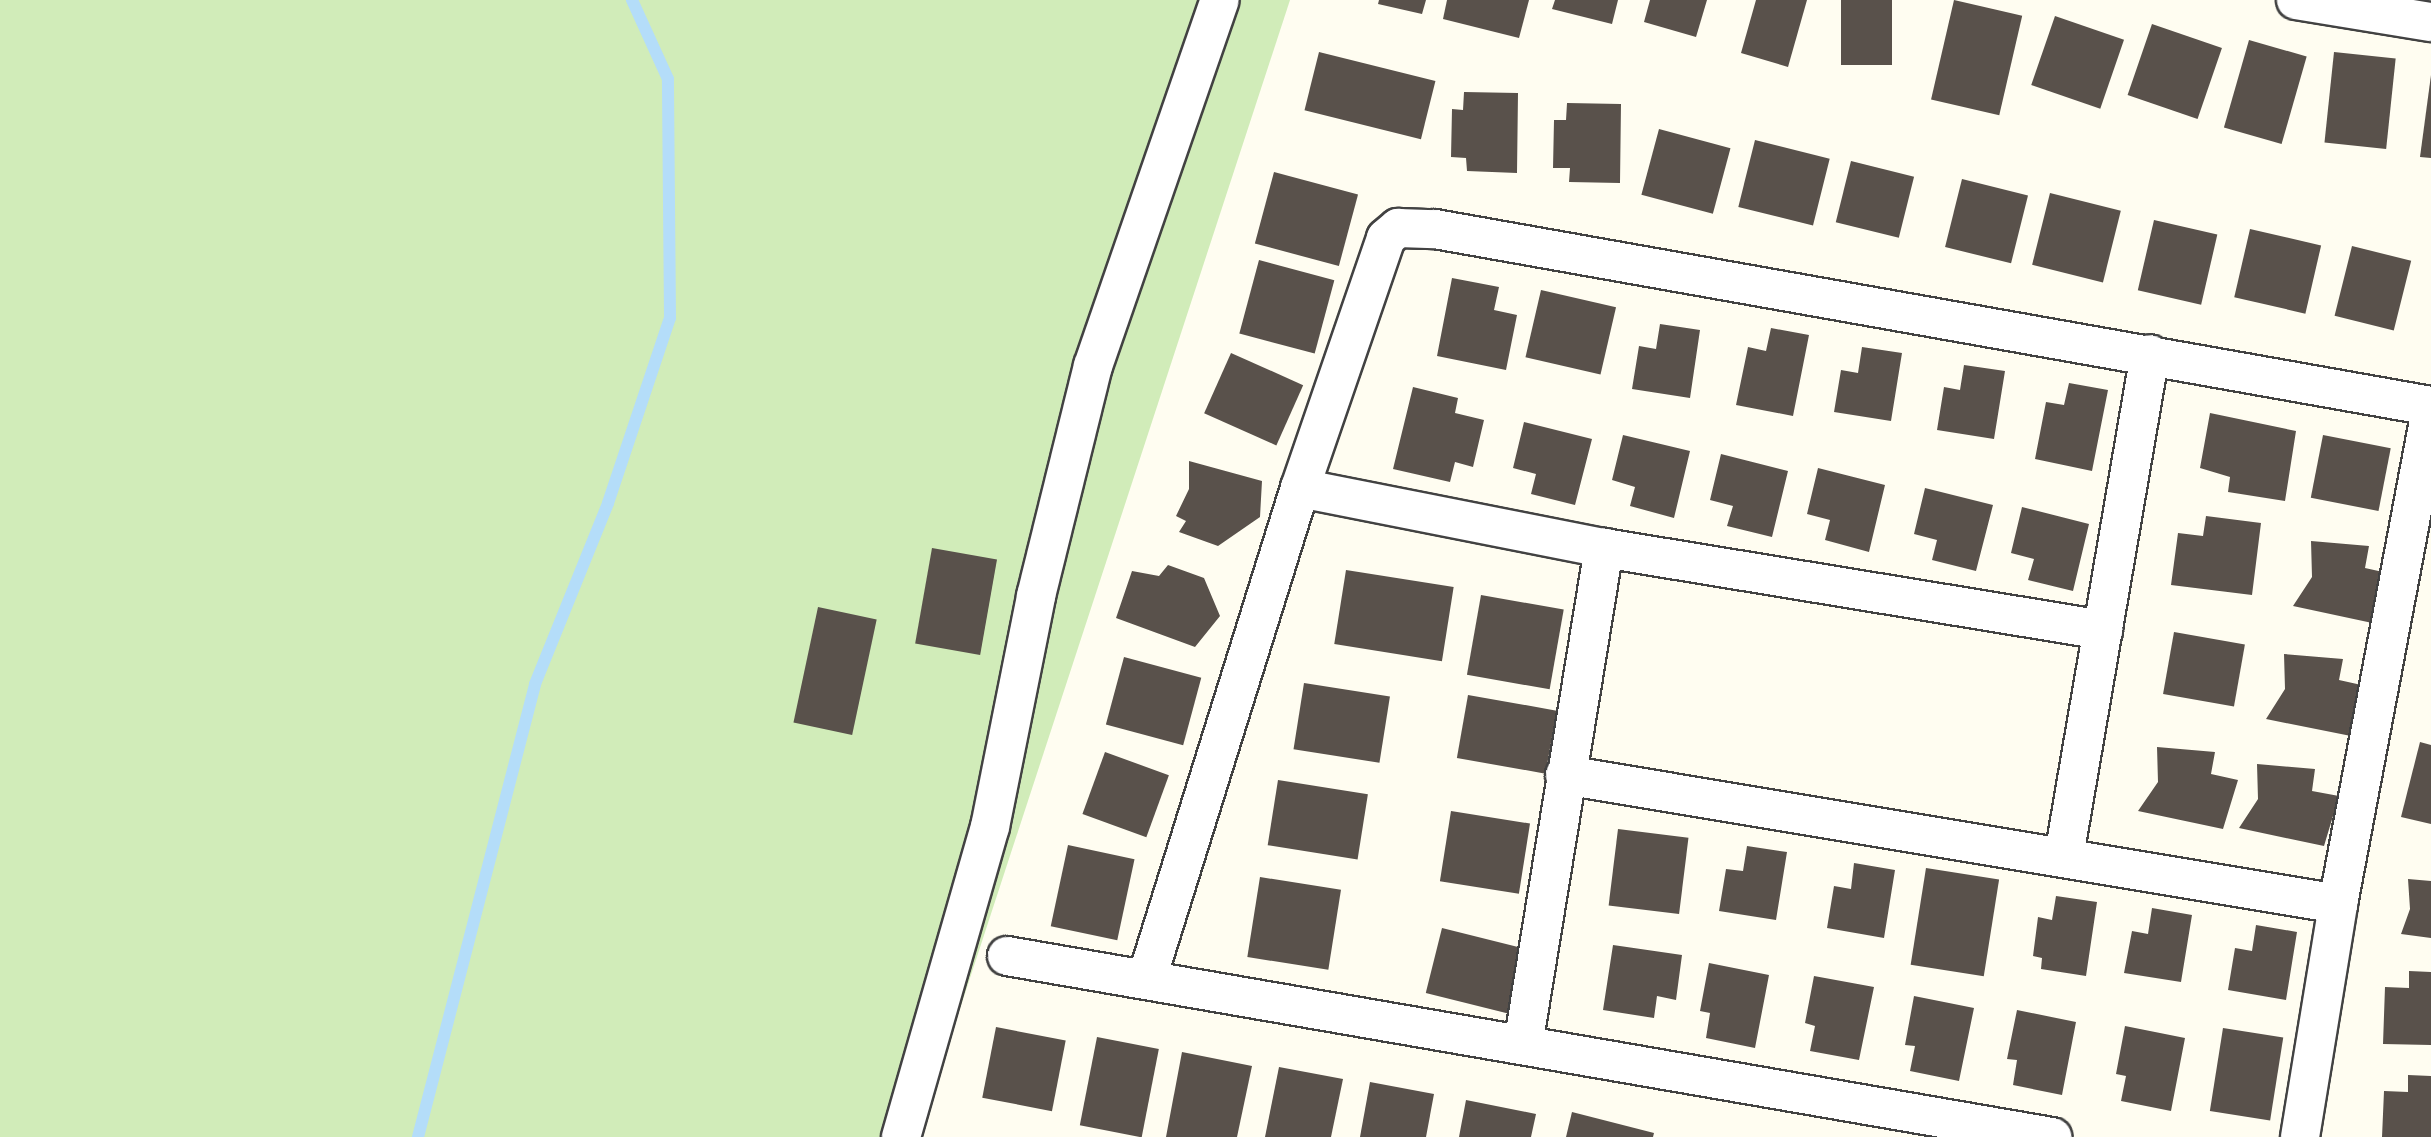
<!DOCTYPE html>
<html>
<head>
<meta charset="utf-8">
<style>
	body { margin:0 }
	#map { position:relative; width:2431px; height:1137px; overflow:hidden; background:#fffdf1; font-family:Bitter,serif }
	div>[style] { position:absolute }
	[style*='--x'] { left:calc(var(--x)*1px); top:calc(var(--y)*1px); width:calc(var(--w)*1px); rotate:calc(var(--a)*1deg) }
	.green>* { inset:0; background:#d1ecb9 }
	.stream>* { height:12px; margin:-6px; padding:0 6px; transform-origin:6px; border-radius:6px; background:#b4ddf9 }
	.building>* { inset:0; background:#59514b; transform-origin:0 0 }
	.roads { filter:drop-shadow(2px 0 #424242) drop-shadow(-2px 0 #424242) drop-shadow(0 2px #424242) drop-shadow(0 -2px #424242) }
	.minor>* { height:38px; margin:-19px; padding:0 19px; transform-origin:19px; border-radius:19px; background:#fff }
	span { translate:-50% -50%; white-space:nowrap; text-align:center; line-height:1.15; -webkit-text-stroke:7px #fff; paint-order:stroke }
</style>
</head>
<body>
<div id="map">
	<div class="green">
		<div style="clip-path:polygon(0 0,1290px 0,918px 1137px,0 1137px)"></div>
	</div>
	<div class="stream">
		<div style="--x:418;--y:1137;--w:468;--a:-75.5"></div>
		<div style="--x:535;--y:684;--w:195;--a:-68"></div>
		<div style="--x:608;--y:503;--w:195;--a:-71.5"></div>
		<div style="--x:670;--y:318;--w:239;--a:-90.5"></div>
		<div style="--x:668;--y:79;--w:87;--a:-114.5"></div>
	</div>
	<div class="building">
		<div style="clip-path:polygon(1379px 0,1426px 0,1422px 14px,1378px 4px)"></div>
		<div style="clip-path:polygon(1447px 0,1529px 0,1519px 38px,1443px 19px)"></div>
		<div style="clip-path:polygon(1555px 0,1618px 0,1612px 24px,1552px 9px)"></div>
		<div style="clip-path:polygon(1650px 0,1707px 0,1696px 37px,1644px 22px)"></div>
		<div style="clip-path:polygon(1756px 0,1807px 0,1788px 67px,1741px 53px)"></div>
		<div style="left:1841px;top:0;width:51px;height:65px"></div>
		<div style="left:1954px;top:0;width:70px;height:102px;rotate:13deg"></div>
		<div style="left:2055px;top:16px;width:73px;height:73px;rotate:19deg"></div>
		<div style="left:2152px;top:24px;width:74px;height:75px;rotate:19deg"></div>
		<div style="left:2249px;top:40px;width:60px;height:91px;rotate:16deg"></div>
		<div style="left:1319px;top:52px;width:120px;height:60px;rotate:14deg"></div>
		<div style="left:2334px;top:52px;width:62px;height:91px;rotate:6deg"></div>
		<div style="clip-path:polygon(2431px 75px,2431px 158px,2420px 157px)"></div>
		<div style="clip-path:polygon(1464px 92px,1518px 93px,1517px 173px,1467px 171px,1466px 158px,1451px 157px,1452px 109px,1463px 110px)"></div>
		<div style="clip-path:polygon(1567px 103px,1621px 104px,1620px 183px,1569px 182px,1570px 168px,1553px 168px,1554px 120px,1566px 120px)"></div>
		<div style="left:1659px;top:129px;width:74px;height:68px;rotate:15deg"></div>
		<div style="left:1755px;top:140px;width:77px;height:69px;rotate:14deg"></div>
		<div style="left:1851px;top:161px;width:65px;height:63px;rotate:14deg"></div>
		<div style="left:1274px;top:172px;width:87px;height:74px;rotate:15deg"></div>
		<div style="left:1962px;top:179px;width:68px;height:70px;rotate:14deg"></div>
		<div style="left:2050px;top:193px;width:73px;height:74px;rotate:14deg"></div>
		<div style="left:2154px;top:220px;width:65px;height:72px;rotate:13deg"></div>
		<div style="left:2250px;top:229px;width:73px;height:70px;rotate:13deg"></div>
		<div style="left:2352px;top:246px;width:61px;height:72px;rotate:14deg"></div>
		<div style="left:1259px;top:260px;width:78px;height:76px;rotate:15deg"></div>
		<div style="clip-path:polygon(1452px 278px,1499px 287px,1494px 310px,1517px 315px,1506px 370px,1437px 356px)"></div>
		<div style="left:1541px;top:290px;width:77px;height:69px;rotate:13deg"></div>
		<div style="clip-path:polygon(1660px 324px,1700px 330px,1690px 398px,1632px 389px,1639px 346px,1656px 349px)"></div>
		<div style="clip-path:polygon(1771px 328px,1809px 335px,1793px 416px,1736px 405px,1748px 347px,1766px 351px)"></div>
		<div style="clip-path:polygon(1862px 347px,1902px 353px,1891px 421px,1834px 412px,1841px 370px,1858px 373px)"></div>
		<div style="left:1231px;top:353px;width:79px;height:66px;rotate:24deg"></div>
		<div style="clip-path:polygon(1964px 365px,2005px 371px,1994px 439px,1937px 430px,1944px 387px,1960px 390px)"></div>
		<div style="clip-path:polygon(2069px 383px,2108px 390px,2092px 471px,2035px 459px,2046px 402px,2064px 405px)"></div>
		<div style="clip-path:polygon(1413px 387px,1458px 398px,1455px 413px,1484px 420px,1473px 467px,1455px 462px,1450px 482px,1393px 469px)"></div>
		<div style="clip-path:polygon(2210px 413px,2296px 431px,2285px 501px,2228px 492px,2230px 477px,2200px 468px)"></div>
		<div style="clip-path:polygon(1524px 422px,1592px 439px,1575px 505px,1531px 494px,1536px 474px,1513px 468px)"></div>
		<div style="clip-path:polygon(1623px 435px,1690px 451px,1674px 518px,1630px 506px,1635px 487px,1612px 480px)"></div>
		<div style="left:2323px;top:435px;width:69px;height:64px;rotate:11deg"></div>
		<div style="clip-path:polygon(1721px 454px,1788px 471px,1772px 537px,1727px 526px,1733px 506px,1710px 500px)"></div>
		<div style="clip-path:polygon(1189px 461px,1262px 481px,1260px 517px,1218px 546px,1179px 532px,1186px 521px,1176px 516px,1189px 489px)"></div>
		<div style="clip-path:polygon(1818px 468px,1885px 485px,1869px 552px,1825px 540px,1830px 520px,1807px 514px)"></div>
		<div style="clip-path:polygon(1925px 488px,1993px 505px,1976px 571px,1932px 560px,1937px 540px,1914px 534px)"></div>
		<div style="clip-path:polygon(2022px 507px,2089px 524px,2073px 591px,2028px 580px,2034px 559px,2011px 553px)"></div>
		<div style="clip-path:polygon(2206px 516px,2261px 523px,2252px 595px,2171px 585px,2178px 533px,2203px 536px)"></div>
		<div style="clip-path:polygon(2311px 541px,2369px 546px,2365px 568px,2392px 574px,2377px 624px,2293px 606px,2312px 577px)"></div>
		<div style="left:932px;top:548px;width:66px;height:97px;rotate:10deg"></div>
		<div style="clip-path:polygon(1168px 565px,1204px 578px,1220px 616px,1195px 647px,1116px 618px,1132px 571px,1159px 576px)"></div>
		<div style="left:1346px;top:570px;width:109px;height:75px;rotate:9deg"></div>
		<div style="left:1481px;top:595px;width:84px;height:81px;rotate:10deg"></div>
		<div style="left:818px;top:607px;width:60px;height:118px;rotate:12deg"></div>
		<div style="left:2174px;top:632px;width:72px;height:63px;rotate:10deg"></div>
		<div style="clip-path:polygon(2284px 654px,2343px 659px,2339px 680px,2366px 686px,2351px 736px,2266px 719px,2285px 689px)"></div>
		<div style="left:1124px;top:657px;width:80px;height:70px;rotate:15deg"></div>
		<div style="left:1304px;top:683px;width:87px;height:67px;rotate:9deg"></div>
		<div style="left:1468px;top:695px;width:90px;height:64px;rotate:10deg"></div>
		<div style="clip-path:polygon(2420px 742px,2431px 745px,2431px 824px,2401px 817px)"></div>
		<div style="clip-path:polygon(2157px 747px,2215px 752px,2211px 774px,2238px 780px,2223px 829px,2138px 811px,2158px 782px)"></div>
		<div style="left:1105px;top:752px;width:68px;height:66px;rotate:20deg"></div>
		<div style="clip-path:polygon(2257px 764px,2315px 769px,2312px 791px,2339px 796px,2324px 846px,2239px 828px,2258px 799px)"></div>
		<div style="left:1278px;top:780px;width:91px;height:66px;rotate:9deg"></div>
		<div style="left:1451px;top:811px;width:80px;height:71px;rotate:9deg"></div>
		<div style="left:1618px;top:829px;width:71px;height:77px;rotate:7deg"></div>
		<div style="left:1068px;top:845px;width:68px;height:83px;rotate:12deg"></div>
		<div style="clip-path:polygon(1747px 846px,1787px 852px,1776px 920px,1719px 911px,1726px 869px,1743px 871px)"></div>
		<div style="clip-path:polygon(1854px 863px,1895px 870px,1884px 938px,1827px 928px,1834px 886px,1851px 889px)"></div>
		<div style="left:1926px;top:868px;width:74px;height:98px;rotate:9deg"></div>
		<div style="left:1260px;top:877px;width:82px;height:81px;rotate:9deg"></div>
		<div style="clip-path:polygon(2408px 879px,2431px 881px,2431px 938px,2401px 934px,2410px 909px)"></div>
		<div style="clip-path:polygon(2056px 896px,2097px 902px,2086px 976px,2041px 969px,2042px 958px,2033px 956px,2038px 917px,2052px 920px)"></div>
		<div style="clip-path:polygon(2152px 908px,2192px 915px,2181px 982px,2124px 973px,2132px 931px,2148px 934px)"></div>
		<div style="clip-path:polygon(2256px 925px,2297px 932px,2286px 1000px,2228px 990px,2235px 948px,2252px 951px)"></div>
		<div style="left:1442px;top:928px;width:92px;height:67px;rotate:14deg"></div>
		<div style="clip-path:polygon(1613px 945px,1682px 955px,1676px 1000px,1657px 996px,1654px 1018px,1603px 1010px)"></div>
		<div style="clip-path:polygon(1709px 963px,1769px 975px,1755px 1048px,1706px 1038px,1710px 1013px,1700px 1011px)"></div>
		<div style="clip-path:polygon(2409px 971px,2431px 972px,2431px 1045px,2383px 1044px,2385px 987px,2409px 988px)"></div>
		<div style="clip-path:polygon(1814px 976px,1874px 987px,1859px 1060px,1810px 1051px,1815px 1026px,1805px 1023px)"></div>
		<div style="clip-path:polygon(1914px 996px,1974px 1008px,1959px 1081px,1910px 1071px,1915px 1046px,1905px 1045px)"></div>
		<div style="clip-path:polygon(2017px 1010px,2076px 1022px,2062px 1095px,2013px 1085px,2017px 1060px,2007px 1059px)"></div>
		<div style="clip-path:polygon(2125px 1026px,2185px 1038px,2171px 1111px,2121px 1101px,2126px 1076px,2116px 1074px)"></div>
		<div style="left:996px;top:1027px;width:71px;height:72px;rotate:11deg"></div>
		<div style="left:2223px;top:1028px;width:61px;height:84px;rotate:9deg"></div>
		<div style="left:1097px;top:1037px;width:63px;height:90px;rotate:11deg"></div>
		<div style="clip-path:polygon(1182px 1052px,1252px 1066px,1237px 1137px,1166px 1137px)"></div>
		<div style="clip-path:polygon(1279px 1067px,1343px 1079px,1331px 1137px,1265px 1137px)"></div>
		<div style="clip-path:polygon(2408px 1075px,2431px 1076px,2431px 1137px,2382px 1137px,2384px 1091px,2408px 1092px)"></div>
		<div style="clip-path:polygon(1370px 1082px,1434px 1094px,1426px 1137px,1360px 1137px)"></div>
		<div style="clip-path:polygon(1466px 1100px,1536px 1114px,1531px 1137px,1459px 1137px)"></div>
		<div style="clip-path:polygon(1572px 1112px,1654px 1133px,1653px 1137px,1566px 1137px)"></div>
	</div>
	<div class="roads">
		<div class="minor">
			<div style="--x:2296;--y:0;--w:137;--a:9.3"></div>
			<div style="--x:1300;--y:488;--w:310;--a:11.2"></div>
			<div style="--x:1604;--y:548;--w:506;--a:9.33"></div>
			<div style="--x:1565;--y:775;--w:784;--a:9.47"></div>
			<div style="--x:2064;--y:856;--w:509;--a:-80.28"></div>
			<div style="--x:1007;--y:956;--w:1061;--a:9.83"></div>
			<div style="--x:1147;--y:978;--w:513;--a:-72.66"></div>
			<div style="--x:1300;--y:488;--w:264;--a:-71"></div>
			<div style="--x:1386;--y:238;--w:16;--a:-40"></div>
			<div style="--x:1398;--y:228;--w:37;--a:2"></div>
			<div style="--x:1435;--y:229;--w:1012;--a:10.08"></div>
			<div style="--x:1523;--y:1045;--w:504;--a:-80.74"></div>
			<div style="--x:901;--y:1137;--w:323;--a:-74"></div>
			<div style="--x:990;--y:827;--w:236;--a:-78.7"></div>
			<div style="--x:1036;--y:596;--w:237;--a:-76.1"></div>
			<div style="--x:1093;--y:366;--w:387;--a:-70.9"></div>
			<div style="--x:2300;--y:1137;--w:236;--a:-80.7"></div>
			<div style="--x:2338;--y:904;--w:503;--a:-79.34"></div>
		</div>
	</div>
</div>
</body>
</html>
